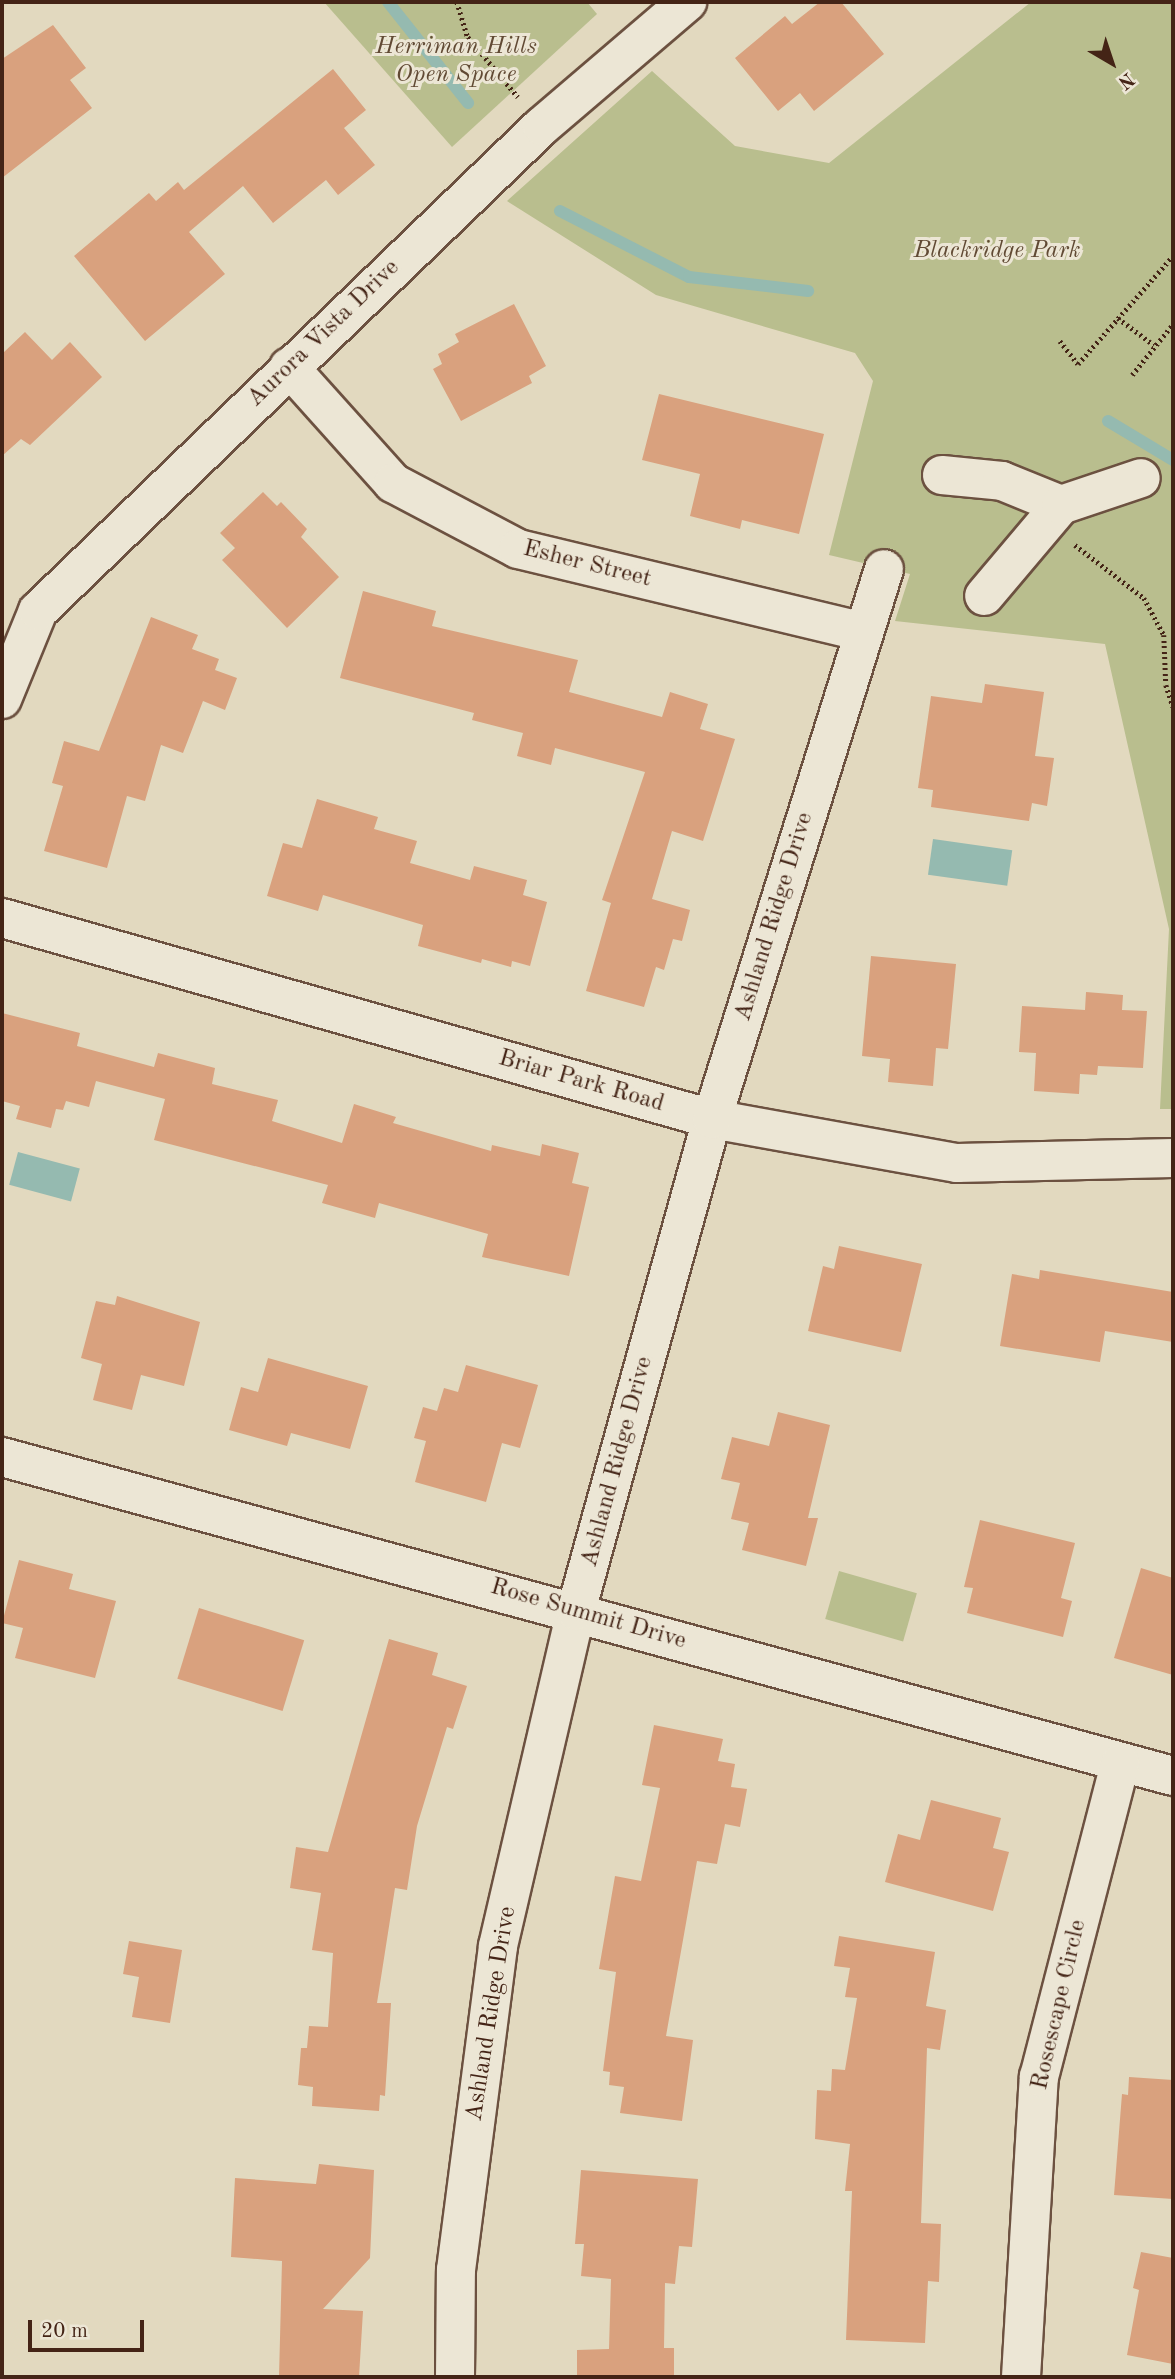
<!DOCTYPE html>
<html>
<head>
<meta charset="utf-8">
<style>
	body { margin:0 }
	#map { position:relative; width:1175px; height:2379px; overflow:hidden; background:#e2d9bf; font-family:"Old Standard TT",serif }
	div>[style] { position:absolute }
	[style*='--x'] { left:calc(var(--x)*1px); top:calc(var(--y)*1px); width:calc(var(--w)*1px); rotate:calc(var(--a)*1deg) }
	.green>* { inset:0; background:#b9be8e; transform-origin:0 0 }
	.water>* { inset:0; background:#95bab0; transform-origin:0 0 }
	.stream>* { height:12px; margin:-6px; padding:0 6px; transform-origin:6px; border-radius:6px; background:#95bab0 }
	.building>* { inset:0; background:#d9a17e; transform-origin:0 0 }
	.path>* { height:4.5px; margin-top:-2.25px; transform-origin:0; background:repeating-linear-gradient(90deg,#442416 0 2px,transparent 0 5.5px) }
	.roads { filter:drop-shadow(2px 0 #6c5140) drop-shadow(-2px 0 #6c5140) drop-shadow(0 2px #6c5140) drop-shadow(0 -2px #6c5140) }
	.minor>* { height:38px; margin:-19px; padding:0 19px; transform-origin:19px; border-radius:19px; background:#ece6d5 }
	span { translate:-50% -50%; white-space:nowrap; text-align:center; line-height:1.15; -webkit-text-stroke:6px #ece6d5; paint-order:stroke }
	.park-label { font-size:24px; color:#614a34; font-style:italic }
	.street-label { font-size:24px; color:#442416 }
	.frame { position:absolute; inset:0; border:4px solid #442416; pointer-events:none }
	.north { position:absolute; left:1077px; top:28px; width:70px; height:70px; -webkit-text-stroke:5px #ece6d5; paint-order:stroke; rotate:141deg; font-size:19px; font-weight:700; line-height:28px; text-align:center; color:#442416 }
	.north::after { content:''; display:block; margin:auto; width:24px; height:32px; background:#442416; clip-path:polygon(50% 0,100% 100%,50% 72%,0 100%) }
	.scale { position:absolute; left:28px; top:2320px; width:116px; height:32px; box-sizing:border-box; border:4px solid #442416; border-top:0; padding-left:9px; font-size:21px; line-height:24px; white-space:nowrap; color:#442416; -webkit-text-stroke:5px #ece6d5; paint-order:stroke }
</style>
</head>
<body>
<div id="map">
	<div class="green">
		<div style="clip-path:polygon(324px 2px,587px 2px,597px 14px,452px 147px)"></div>
		<div style="clip-path:polygon(1031px 2px,1173px 2px,1173px 1109px,1160px 1109px,1169px 929px,1105px 644px,895px 621px,910px 574px,829px 555px,873px 381px,855px 353px,656px 295px,507px 201px,652px 71px,735px 146px,829px 163px)"></div>
		<div style="left:839px;top:1571px;width:81px;height:50px;rotate:16deg"></div>
	</div>
	<div class="water">
		<div style="left:933px;top:839px;width:80px;height:36px;rotate:8deg"></div>
		<div style="left:18px;top:1152px;width:64px;height:34px;rotate:15deg"></div>
	</div>
	<div class="stream">
		<div style="--x:388;--y:2;--w:129;--a:51.6"></div>
		<div style="--x:560;--y:211;--w:145;--a:27.1"></div>
		<div style="--x:689;--y:277;--w:120;--a:6.7"></div>
		<div style="--x:1108;--y:421;--w:76;--a:31"></div>
	</div>
	<div class="building">
		<div style="clip-path:polygon(820px 2px,841px 2px,884px 54px,814px 111px,800px 93px,778px 111px,735px 58px,785px 16px,792px 24px)"></div>
		<div style="clip-path:polygon(53px 25px,86px 68px,70px 80px,92px 108px,2px 178px,2px 59px)"></div>
		<div style="clip-path:polygon(333px 69px,366px 110px,344px 128px,375px 165px,338px 195px,326px 180px,273px 223px,243px 186px,189px 232px,225px 274px,145px 341px,74px 256px,149px 193px,156px 201px,178px 182px,184px 190px)"></div>
		<div style="clip-path:polygon(514px 304px,546px 366px,529px 376px,532px 383px,461px 421px,433px 369px,442px 364px,438px 354px,459px 342px,455px 334px)"></div>
		<div style="clip-path:polygon(25px 332px,52px 360px,70px 342px,102px 377px,30px 445px,21px 439px,2px 456px,2px 354px)"></div>
		<div style="clip-path:polygon(659px 394px,824px 434px,799px 534px,742px 520px,740px 529px,690px 516px,700px 474px,642px 460px)"></div>
		<div style="clip-path:polygon(263px 492px,277px 506px,281px 502px,307px 529px,301px 537px,339px 577px,287px 628px,222px 560px,235px 548px,220px 533px)"></div>
		<div style="clip-path:polygon(363px 591px,436px 611px,432px 626px,578px 660px,569px 692px,662px 717px,670px 692px,708px 704px,700px 729px,735px 739px,703px 841px,672px 831px,652px 899px,690px 910px,682px 941px,673px 939px,664px 970px,656px 967px,644px 1007px,586px 991px,611px 903px,602px 900px,645px 772px,555px 748px,551px 765px,517px 756px,523px 733px,472px 720px,474px 713px,340px 678px)"></div>
		<div style="clip-path:polygon(151px 617px,198px 635px,192px 649px,219px 659px,215px 670px,237px 678px,225px 710px,203px 701px,183px 753px,161px 745px,145px 801px,127px 796px,107px 868px,44px 851px,63px 786px,52px 783px,64px 741px,99px 751px)"></div>
		<div style="clip-path:polygon(985px 684px,1044px 692px,1035px 756px,1054px 758px,1047px 806px,1032px 803px,1029px 821px,931px 807px,933px 790px,918px 788px,931px 696px,982px 703px)"></div>
		<div style="clip-path:polygon(317px 799px,378px 817px,374px 829px,417px 841px,410px 863px,470px 880px,474px 866px,527px 880px,523px 895px,547px 902px,530px 966px,512px 961px,511px 967px,482px 959px,481px 963px,418px 946px,423px 925px,323px 895px,318px 911px,267px 896px,283px 843px,302px 848px)"></div>
		<div style="clip-path:polygon(871px 956px,956px 964px,948px 1049px,936px 1048px,933px 1086px,888px 1082px,890px 1059px,862px 1056px)"></div>
		<div style="clip-path:polygon(1086px 992px,1123px 995px,1122px 1010px,1147px 1011px,1143px 1068px,1098px 1066px,1097px 1075px,1080px 1074px,1079px 1094px,1034px 1091px,1036px 1053px,1019px 1052px,1022px 1006px,1085px 1010px)"></div>
		<div style="clip-path:polygon(2px 1013px,80px 1033px,77px 1046px,154px 1067px,158px 1053px,215px 1068px,212px 1084px,278px 1100px,272px 1121px,342px 1143px,354px 1104px,396px 1117px,393px 1123px,491px 1151px,492px 1145px,540px 1156px,542px 1144px,579px 1153px,572px 1183px,589px 1187px,569px 1276px,482px 1257px,488px 1234px,379px 1203px,375px 1218px,322px 1203px,328px 1185px,154px 1140px,165px 1099px,96px 1081px,89px 1107px,66px 1101px,63px 1110px,56px 1109px,51px 1128px,16px 1119px,20px 1106px,2px 1101px)"></div>
		<div style="clip-path:polygon(839px 1246px,922px 1264px,901px 1352px,808px 1331px,823px 1266px,834px 1269px)"></div>
		<div style="clip-path:polygon(1040px 1270px,1173px 1292px,1173px 1342px,1105px 1331px,1100px 1362px,1000px 1346px,1012px 1274px,1039px 1279px)"></div>
		<div style="clip-path:polygon(117px 1296px,200px 1322px,184px 1386px,141px 1375px,132px 1410px,93px 1400px,102px 1364px,81px 1358px,96px 1301px,115px 1305px)"></div>
		<div style="clip-path:polygon(268px 1358px,368px 1386px,350px 1449px,291px 1433px,287px 1446px,229px 1430px,241px 1387px,258px 1392px)"></div>
		<div style="clip-path:polygon(466px 1365px,538px 1385px,520px 1448px,502px 1443px,486px 1502px,415px 1482px,426px 1441px,414px 1438px,423px 1407px,437px 1411px,444px 1388px,458px 1392px)"></div>
		<div style="clip-path:polygon(778px 1412px,830px 1425px,808px 1518px,818px 1518px,806px 1566px,742px 1550px,749px 1523px,731px 1519px,740px 1483px,721px 1479px,732px 1437px,769px 1446px)"></div>
		<div style="clip-path:polygon(980px 1520px,1075px 1543px,1061px 1598px,1072px 1601px,1063px 1637px,967px 1613px,973px 1588px,964px 1587px)"></div>
		<div style="clip-path:polygon(19px 1560px,73px 1574px,69px 1589px,116px 1601px,95px 1678px,15px 1658px,23px 1628px,2px 1623px)"></div>
		<div style="clip-path:polygon(1141px 1568px,1173px 1578px,1173px 1675px,1114px 1658px)"></div>
		<div style="left:199px;top:1608px;width:110px;height:74px;rotate:17deg"></div>
		<div style="clip-path:polygon(389px 1639px,438px 1653px,432px 1675px,467px 1686px,453px 1729px,447px 1727px,417px 1826px,407px 1890px,395px 1888px,377px 2003px,391px 2003px,385px 2096px,380px 2095px,379px 2111px,312px 2106px,313px 2087px,298px 2085px,301px 2048px,307px 2048px,309px 2026px,328px 2027px,333px 1953px,312px 1950px,321px 1893px,290px 1888px,296px 1847px,328px 1852px)"></div>
		<div style="clip-path:polygon(654px 1725px,723px 1739px,718px 1761px,735px 1764px,731px 1787px,747px 1789px,740px 1827px,725px 1824px,717px 1864px,697px 1861px,666px 2036px,693px 2040px,682px 2121px,620px 2113px,624px 2087px,609px 2085px,610px 2072px,603px 2071px,616px 1972px,599px 1969px,615px 1876px,641px 1881px,660px 1788px,642px 1785px)"></div>
		<div style="clip-path:polygon(931px 1800px,1001px 1818px,993px 1848px,1009px 1852px,993px 1911px,885px 1882px,898px 1834px,920px 1840px)"></div>
		<div style="clip-path:polygon(839px 1936px,935px 1952px,926px 2006px,946px 2010px,940px 2050px,927px 2048px,921px 2223px,941px 2224px,939px 2282px,928px 2281px,925px 2343px,846px 2340px,852px 2191px,845px 2191px,850px 2144px,815px 2139px,817px 2090px,831px 2091px,832px 2069px,845px 2070px,857px 1998px,845px 1997px,850px 1968px,834px 1966px)"></div>
		<div style="clip-path:polygon(129px 1941px,182px 1950px,170px 2023px,132px 2017px,139px 1977px,123px 1974px)"></div>
		<div style="clip-path:polygon(1129px 2077px,1173px 2080px,1173px 2199px,1114px 2195px,1122px 2094px,1128px 2095px)"></div>
		<div style="clip-path:polygon(319px 2164px,374px 2170px,370px 2258px,323px 2309px,363px 2311px,359px 2377px,279px 2377px,282px 2261px,231px 2257px,235px 2178px,316px 2184px)"></div>
		<div style="clip-path:polygon(581px 2170px,698px 2179px,692px 2247px,679px 2246px,675px 2284px,665px 2283px,664px 2348px,674px 2348px,674px 2377px,577px 2377px,577px 2350px,609px 2349px,611px 2279px,581px 2276px,584px 2244px,575px 2244px)"></div>
		<div style="clip-path:polygon(1141px 2252px,1173px 2258px,1173px 2364px,1127px 2355px,1139px 2290px,1133px 2288px)"></div>
	</div>
	<div class="path">
		<div style="--x:457;--y:2;--w:37;--a:73"></div>
		<div style="--x:468;--y:37;--w:78;--a:50.2"></div>
		<div style="--x:1118;--y:318;--w:45;--a:36.9"></div>
		<div style="--x:1060;--y:341;--w:29;--a:52"></div>
		<div style="--x:1078;--y:364;--w:144;--a:-48.7"></div>
		<div style="--x:1132;--y:375;--w:65;--a:-51.2"></div>
		<div style="--x:1075;--y:545;--w:87;--a:37.5"></div>
		<div style="--x:1144;--y:598;--w:42;--a:61.6"></div>
		<div style="--x:1164;--y:635;--w:50;--a:87.7"></div>
		<div style="--x:1166;--y:685;--w:23;--a:72"></div>
	</div>
	<div class="roads">
		<div class="minor">
			<div style="--x:289;--y:367;--w:156;--a:48.1"></div>
			<div style="--x:393;--y:483;--w:141;--a:27.8"></div>
			<div style="--x:518;--y:549;--w:355;--a:13.5"></div>
			<div style="--x:942;--y:475;--w:60;--a:5.7"></div>
			<div style="--x:1002;--y:481;--w:64;--a:22.1"></div>
			<div style="--x:1061;--y:505;--w:119;--a:130.2"></div>
			<div style="--x:1061;--y:505;--w:84;--a:-18.6"></div>
			<div style="--x:2;--y:699;--w:95;--a:-67.8"></div>
			<div style="--x:38;--y:611;--w:699;--a:-43.9"></div>
			<div style="--x:542;--y:126;--w:191;--a:-40.5"></div>
			<div style="--x:2;--y:918;--w:738;--a:15.81"></div>
			<div style="--x:712;--y:1119;--w:249;--a:10.2"></div>
			<div style="--x:957;--y:1163;--w:216;--a:-1.3"></div>
			<div style="--x:2;--y:1457;--w:1214;--a:15.24"></div>
			<div style="--x:455;--y:2377;--w:107;--a:-89.5"></div>
			<div style="--x:456;--y:2270;--w:327;--a:-82.6"></div>
			<div style="--x:498;--y:1946;--w:344;--a:-76.9"></div>
			<div style="--x:576;--y:1611;--w:510;--a:-74.55"></div>
			<div style="--x:712;--y:1119;--w:576;--a:-72.63"></div>
			<div style="--x:1021;--y:2377;--w:301;--a:-86.6"></div>
			<div style="--x:1039;--y:2077;--w:324;--a:-75.5"></div>
		</div>
	</div>
	<div class="park-label">
		<span style="left:456px;top:62px">Herriman Hills<br>Open Space</span>
		<span style="left:997px;top:252px">Blackridge Park</span>
	</div>
	<div class="street-label">
		<span style="left:324px;top:334px;rotate:-44deg">Aurora Vista Drive</span>
		<span style="left:587px;top:565px;rotate:14deg">Esher Street</span>
		<span style="left:775px;top:917px;rotate:-73deg">Ashland Ridge Drive</span>
		<span style="left:581px;top:1082px;rotate:16deg">Briar Park Road</span>
		<span style="left:618px;top:1462px;rotate:-75deg">Ashland Ridge Drive</span>
		<span style="left:588px;top:1615px;rotate:16deg">Rose Summit Drive</span>
		<span style="left:1060px;top:2005px;rotate:-77deg">Rosescape Circle</span>
		<span style="left:492px;top:2014px;rotate:-81deg">Ashland Ridge Drive</span>
	</div>
	<div class="frame"></div>
	<div class="north">N</div>
	<div class="scale">20 m</div>
</div>
</body>
</html>
